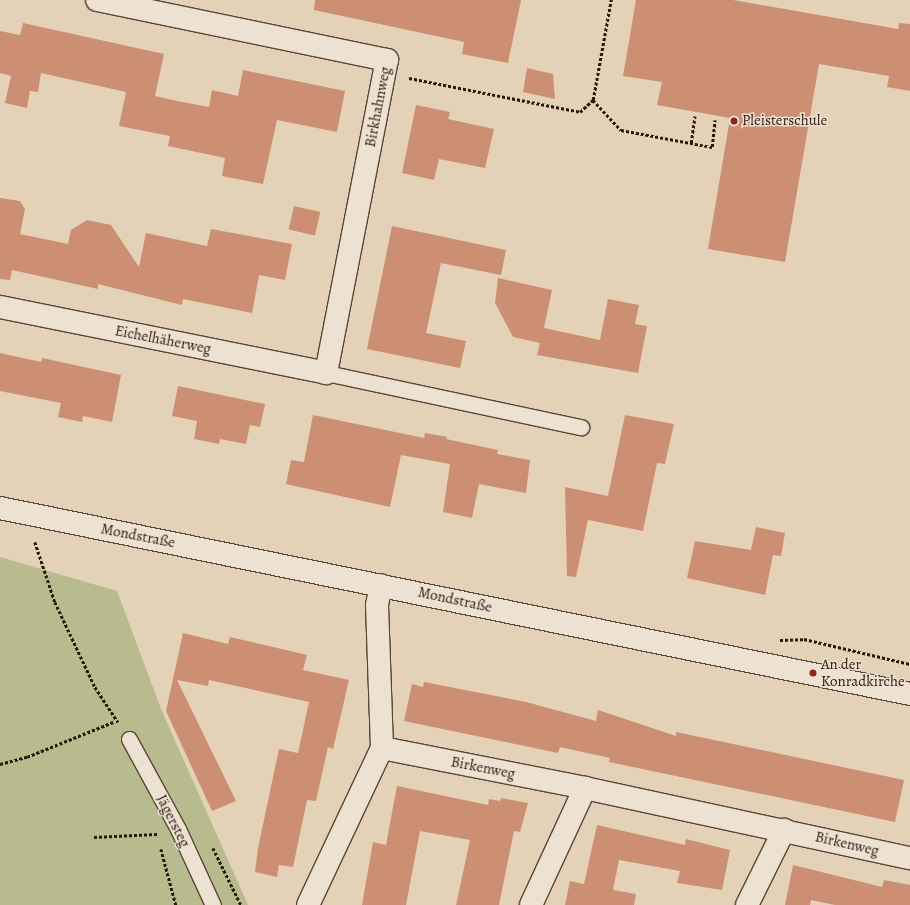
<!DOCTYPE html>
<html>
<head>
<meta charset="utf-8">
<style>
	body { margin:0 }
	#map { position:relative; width:910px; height:905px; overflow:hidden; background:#e4d2b8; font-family:Alegreya,serif }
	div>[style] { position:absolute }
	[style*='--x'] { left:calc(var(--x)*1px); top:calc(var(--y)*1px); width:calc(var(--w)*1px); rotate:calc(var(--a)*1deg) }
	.green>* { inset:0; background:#b7bb8d }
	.building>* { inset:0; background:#cc8f73; transform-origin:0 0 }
	.path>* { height:2.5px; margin-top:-1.25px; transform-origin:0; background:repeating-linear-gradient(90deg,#2d160e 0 3px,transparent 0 5px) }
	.roads { filter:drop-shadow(1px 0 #5b4538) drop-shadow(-1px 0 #5b4538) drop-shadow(0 1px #5b4538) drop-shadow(0 -1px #5b4538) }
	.service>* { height:15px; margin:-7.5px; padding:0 7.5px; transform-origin:7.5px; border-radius:7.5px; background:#ede2d1 }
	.minor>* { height:22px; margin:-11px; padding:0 11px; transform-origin:11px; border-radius:11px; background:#ede2d1 }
	.tertiary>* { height:22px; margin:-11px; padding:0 11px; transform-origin:11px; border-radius:11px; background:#ede2d1 }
	.dots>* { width:11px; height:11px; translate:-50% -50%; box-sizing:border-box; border:2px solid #ede2d1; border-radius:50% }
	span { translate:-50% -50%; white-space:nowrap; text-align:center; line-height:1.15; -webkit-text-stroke:3px #ede2d1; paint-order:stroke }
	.street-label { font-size:15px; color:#2d160e }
	.poi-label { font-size:15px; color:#2d160e }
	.left { translate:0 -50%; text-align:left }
</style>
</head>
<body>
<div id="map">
	<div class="green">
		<div style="clip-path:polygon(0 557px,117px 591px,161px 709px,248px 905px,0 905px)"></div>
	</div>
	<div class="building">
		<div style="clip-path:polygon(315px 0,521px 0,508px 63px,462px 54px,464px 42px,314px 10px)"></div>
		<div style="clip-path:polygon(636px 0,733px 0,898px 29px,899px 23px,910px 24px,910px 91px,887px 87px,889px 76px,819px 64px,785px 262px,708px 249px,730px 118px,657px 105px,662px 82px,623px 76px)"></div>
		<div style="clip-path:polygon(23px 23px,164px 54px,155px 96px,177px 101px,209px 107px,212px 90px,238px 96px,243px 70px,345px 91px,337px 132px,277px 120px,263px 184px,222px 176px,225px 158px,168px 146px,170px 136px,119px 126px,126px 92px,41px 73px,38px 92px,30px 91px,27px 108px,5px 103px,11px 76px,0 73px,0 31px,20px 35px)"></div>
		<div style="clip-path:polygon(527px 68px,553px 74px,555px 99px,523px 92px)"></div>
		<div style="clip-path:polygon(416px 105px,450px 112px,448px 119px,494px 129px,485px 168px,439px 159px,434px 180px,402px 173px)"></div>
		<div style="clip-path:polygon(0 198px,20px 201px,25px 209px,20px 234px,68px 244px,71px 230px,87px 220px,111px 225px,139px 267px,146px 233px,207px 246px,211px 229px,292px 244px,285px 280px,259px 275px,252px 313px,183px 299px,182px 305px,98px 284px,98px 289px,12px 270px,10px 280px,0 279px)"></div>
		<div style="left:294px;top:206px;width:27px;height:24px;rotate:13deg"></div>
		<div style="clip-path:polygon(392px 226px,506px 250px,501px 275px,441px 263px,426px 333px,466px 341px,460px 368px,367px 349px)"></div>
		<div style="clip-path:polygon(498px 278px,552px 290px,544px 328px,600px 340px,608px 299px,639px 305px,635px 324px,647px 326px,638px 373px,537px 355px,540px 343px,513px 337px,495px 303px)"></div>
		<div style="clip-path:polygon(0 353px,41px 362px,42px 358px,121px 375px,112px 422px,83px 416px,82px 422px,58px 417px,61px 403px,0 391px)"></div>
		<div style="clip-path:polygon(178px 386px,265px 404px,260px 427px,250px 425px,246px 444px,220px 439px,219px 444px,194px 439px,197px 421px,172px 416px)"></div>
		<div style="clip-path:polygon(313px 415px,424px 438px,425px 433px,447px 437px,446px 439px,498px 450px,497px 454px,530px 460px,526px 493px,479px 484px,472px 518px,443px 512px,450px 464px,401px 455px,390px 507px,286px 484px,291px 460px,304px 462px)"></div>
		<div style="clip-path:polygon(625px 415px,674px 424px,665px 464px,657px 463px,643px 531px,588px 520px,576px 577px,567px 576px,565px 487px,608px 496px)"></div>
		<div style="clip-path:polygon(756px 527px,785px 533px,781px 556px,773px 555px,765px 595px,687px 578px,695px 541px,751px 550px)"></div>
		<div style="clip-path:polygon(183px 633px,228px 644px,230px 637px,307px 655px,303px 670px,349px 680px,333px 749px,328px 747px,316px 801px,307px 800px,293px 867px,279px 865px,277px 877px,255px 872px,258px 848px,279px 749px,298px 753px,309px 702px,209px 680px,208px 686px,177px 680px,236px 801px,212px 811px,166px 711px)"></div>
		<div style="clip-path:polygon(424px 682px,526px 702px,596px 721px,598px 710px,676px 736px,676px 732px,904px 780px,895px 822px,609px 762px,610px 758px,560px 747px,558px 753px,404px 721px,412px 684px,423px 687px)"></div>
		<div style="clip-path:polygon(397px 786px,488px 805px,489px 799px,500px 801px,501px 798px,528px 803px,520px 832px,514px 831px,499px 905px,456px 905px,470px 840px,420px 831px,406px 905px,362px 905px,373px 842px,386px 845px)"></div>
		<div style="clip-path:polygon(597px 825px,685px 845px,686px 839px,730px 850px,722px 890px,677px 883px,680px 871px,619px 860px,613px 890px,636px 894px,634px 905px,565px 905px,570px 881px,584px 884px)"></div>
		<div style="clip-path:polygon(793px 865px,882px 887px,884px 880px,910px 885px,910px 905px,835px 905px,811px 900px,810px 905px,785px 905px)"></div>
	</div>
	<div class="path">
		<div style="--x:409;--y:78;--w:174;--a:11.2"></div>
		<div style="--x:580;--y:112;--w:18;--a:-43"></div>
		<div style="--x:593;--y:100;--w:102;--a:-79.8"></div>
		<div style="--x:593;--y:100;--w:41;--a:47"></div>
		<div style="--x:621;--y:130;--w:93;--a:10.6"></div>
		<div style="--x:712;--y:147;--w:27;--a:-84"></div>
		<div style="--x:691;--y:143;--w:27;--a:-82"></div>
		<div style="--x:35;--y:542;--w:63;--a:71.6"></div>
		<div style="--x:55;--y:602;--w:94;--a:64.8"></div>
		<div style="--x:95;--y:687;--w:42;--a:56.7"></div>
		<div style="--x:780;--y:640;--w:24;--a:-2"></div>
		<div style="--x:804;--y:639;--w:109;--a:13.3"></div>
		<div style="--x:0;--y:764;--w:28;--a:-15"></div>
		<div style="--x:27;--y:757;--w:93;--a:-22.1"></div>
		<div style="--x:94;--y:837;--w:63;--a:-2.7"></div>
		<div style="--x:213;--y:848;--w:64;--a:63.8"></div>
		<div style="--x:161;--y:849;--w:58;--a:75"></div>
	</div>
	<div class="roads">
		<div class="service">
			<div style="--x:326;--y:373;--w:261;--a:12"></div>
			<div style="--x:129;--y:739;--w:102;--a:61.4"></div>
			<div style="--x:178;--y:829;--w:84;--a:65.3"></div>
		</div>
		<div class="minor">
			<div style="--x:0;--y:307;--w:333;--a:11.4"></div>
			<div style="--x:326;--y:373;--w:319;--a:-79"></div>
			<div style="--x:387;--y:60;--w:296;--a:-168.3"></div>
			<div style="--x:382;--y:748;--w:207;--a:11.1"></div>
			<div style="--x:585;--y:788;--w:332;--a:12.2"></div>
			<div style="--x:308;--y:905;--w:174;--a:-64.8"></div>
			<div style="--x:382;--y:748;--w:143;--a:-92"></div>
			<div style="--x:377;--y:605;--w:20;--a:-79"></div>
			<div style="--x:531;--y:905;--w:129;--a:-65.2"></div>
			<div style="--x:747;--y:905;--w:84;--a:-63.7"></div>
		</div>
		<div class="tertiary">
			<div style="--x:0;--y:508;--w:929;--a:11.55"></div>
		</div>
	</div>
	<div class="dots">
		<div style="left:734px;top:121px;background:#8f2418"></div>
		<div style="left:813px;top:673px;background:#8f2418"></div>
	</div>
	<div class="street-label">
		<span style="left:378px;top:107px;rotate:-79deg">Birkhahnweg</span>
		<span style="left:163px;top:340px;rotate:11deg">Eichelhäherweg</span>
		<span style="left:138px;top:536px;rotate:11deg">Mondstraße</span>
		<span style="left:455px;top:600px;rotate:12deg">Mondstraße</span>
		<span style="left:483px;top:768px;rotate:11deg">Birkenweg</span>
		<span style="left:173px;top:821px;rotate:63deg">Jägersteg</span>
		<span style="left:847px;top:844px;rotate:13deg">Birkenweg</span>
	</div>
	<div class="poi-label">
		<span class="left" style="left:742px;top:121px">Pleisterschule</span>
		<span class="left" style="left:821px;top:673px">An der<br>Konradkirche</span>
	</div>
</div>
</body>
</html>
